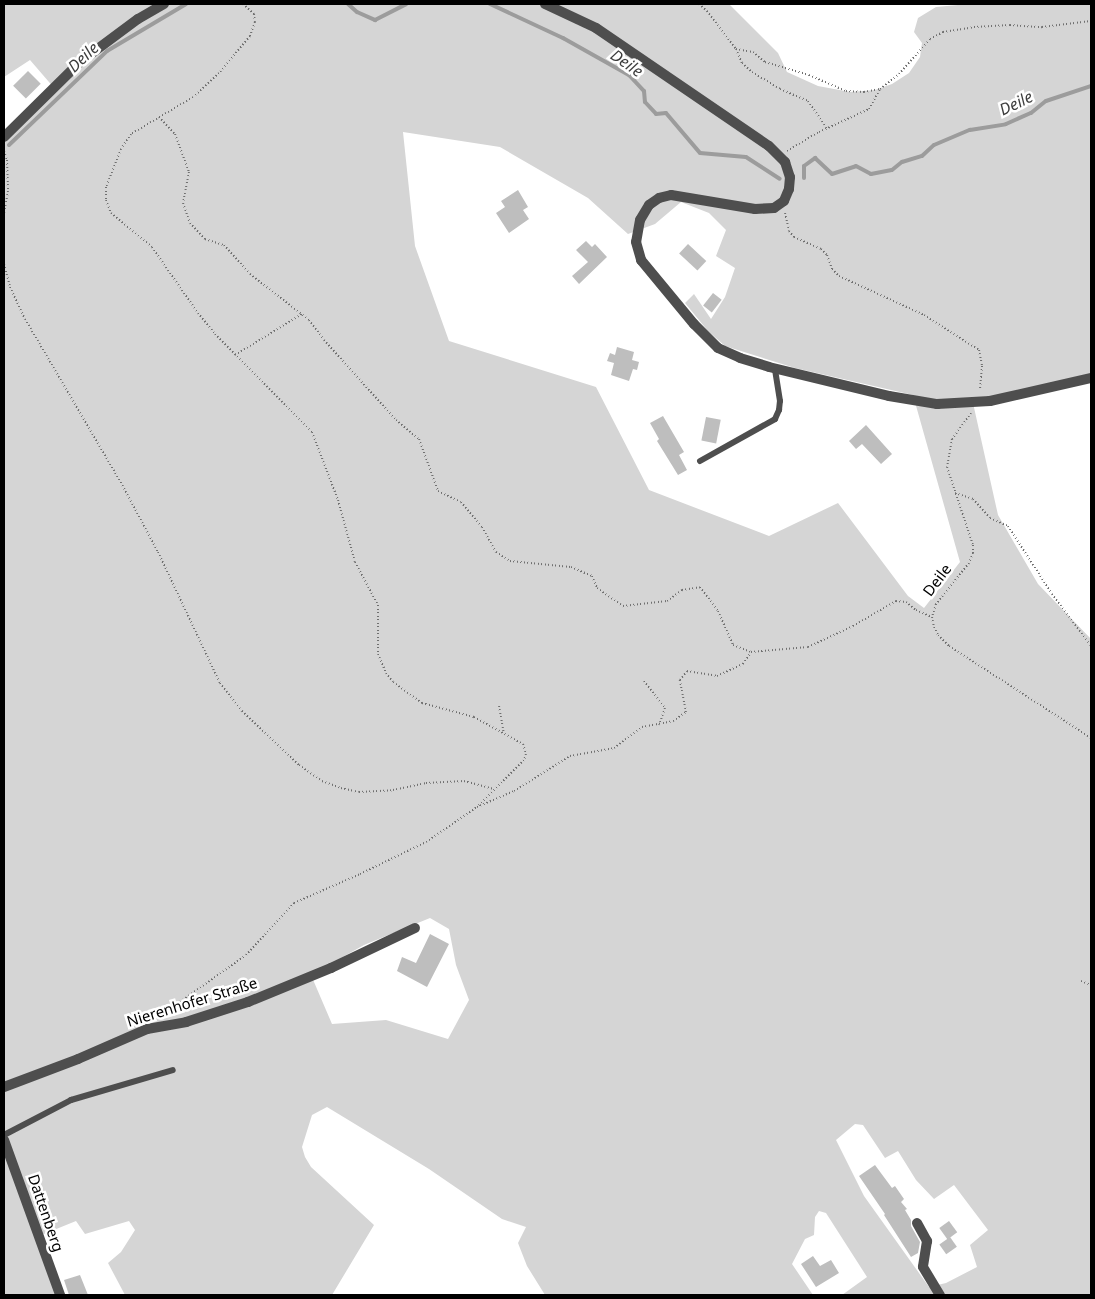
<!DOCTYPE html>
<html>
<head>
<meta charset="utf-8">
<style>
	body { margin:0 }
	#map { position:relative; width:1095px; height:1299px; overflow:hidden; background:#fff; font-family:"Noto Sans",sans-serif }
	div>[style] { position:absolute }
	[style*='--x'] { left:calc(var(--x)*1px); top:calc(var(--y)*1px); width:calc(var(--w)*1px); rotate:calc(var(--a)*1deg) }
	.green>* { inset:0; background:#d5d5d5 }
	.stream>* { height:4px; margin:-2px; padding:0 2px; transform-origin:2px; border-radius:2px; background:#9c9c9c }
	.building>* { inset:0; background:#bebebe; transform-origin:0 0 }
	.path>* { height:2px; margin-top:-1px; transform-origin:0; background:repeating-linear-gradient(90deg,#707070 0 1px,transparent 0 3.5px) }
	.lane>* { height:6px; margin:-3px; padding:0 3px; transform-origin:3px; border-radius:3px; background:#4e4e4e }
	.street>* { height:10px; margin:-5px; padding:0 5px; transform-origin:5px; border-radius:5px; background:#4e4e4e }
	span { translate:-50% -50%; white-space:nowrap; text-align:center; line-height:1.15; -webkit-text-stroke:5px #fff; paint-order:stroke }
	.street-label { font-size:15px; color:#000 }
	.water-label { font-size:16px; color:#3d3d3d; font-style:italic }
	.frame { position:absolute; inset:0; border:5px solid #000; pointer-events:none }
</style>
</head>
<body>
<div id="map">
	<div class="green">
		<div style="clip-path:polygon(evenodd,4px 4px,729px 4px,778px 53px,787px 72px,818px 86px,850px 92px,875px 90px,892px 84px,909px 73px,920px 57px,922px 43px,914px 32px,918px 18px,936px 7px,969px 4px,1091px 4px,1091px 377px,973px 403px,998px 515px,1038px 584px,1091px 639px,1091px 1295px,842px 1295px,867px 1277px,826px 1213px,819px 1211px,815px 1217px,814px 1235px,805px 1239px,792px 1264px,813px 1295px,545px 1295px,527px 1266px,518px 1243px,526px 1227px,502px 1219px,429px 1169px,327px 1107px,312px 1115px,302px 1147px,305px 1157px,311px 1167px,374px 1225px,332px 1295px,125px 1295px,108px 1263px,121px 1252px,135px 1230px,129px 1221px,85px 1234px,76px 1221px,39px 1236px,60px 1295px,4px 1295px,4px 142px,55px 89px,30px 60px,4px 77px,4px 4px,403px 132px,500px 147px,588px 198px,628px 234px,655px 224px,681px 202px,709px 213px,726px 230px,716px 256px,735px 268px,725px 297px,711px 319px,694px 294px,685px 303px,708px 331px,725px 346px,795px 368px,913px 395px,960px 562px,924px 608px,908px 596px,838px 503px,769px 536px,649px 490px,596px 387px,449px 341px,415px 246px,403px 132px,4px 4px,430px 918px,449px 929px,456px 965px,469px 1000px,448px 1039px,386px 1020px,332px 1024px,311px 975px,364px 945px,430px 918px,4px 4px,855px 1124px,863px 1125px,885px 1158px,898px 1151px,916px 1180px,934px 1199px,954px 1185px,988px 1230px,970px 1245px,977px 1267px,946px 1283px,929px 1287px,864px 1196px,836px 1140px,855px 1124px)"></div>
	</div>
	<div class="stream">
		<div style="--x:348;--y:4;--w:12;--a:42"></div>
		<div style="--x:357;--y:12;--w:20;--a:24"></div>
		<div style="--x:375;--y:20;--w:35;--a:-27"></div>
		<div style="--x:490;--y:4;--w:81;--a:25"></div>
		<div style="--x:563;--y:38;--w:76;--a:29.3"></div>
		<div style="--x:629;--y:75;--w:22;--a:47"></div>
		<div style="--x:644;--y:91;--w:11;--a:85"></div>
		<div style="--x:645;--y:102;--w:16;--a:47"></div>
		<div style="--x:656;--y:114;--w:10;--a:-6"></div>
		<div style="--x:666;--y:113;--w:52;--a:49.6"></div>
		<div style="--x:700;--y:153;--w:46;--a:5"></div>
		<div style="--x:746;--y:157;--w:40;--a:32.9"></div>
		<div style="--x:9;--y:145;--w:136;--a:-43.8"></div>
		<div style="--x:107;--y:51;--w:92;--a:-30.7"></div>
		<div style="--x:804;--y:178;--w:12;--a:-90"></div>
		<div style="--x:804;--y:166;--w:14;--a:-36"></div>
		<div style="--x:815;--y:158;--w:23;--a:43"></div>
		<div style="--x:832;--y:174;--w:25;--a:-18"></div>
		<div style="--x:856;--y:166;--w:17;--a:28"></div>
		<div style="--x:871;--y:174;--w:21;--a:-11"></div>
		<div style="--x:892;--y:170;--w:13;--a:-39"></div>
		<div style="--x:902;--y:162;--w:21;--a:-17"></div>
		<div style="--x:922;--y:156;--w:16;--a:-43"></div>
		<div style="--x:934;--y:145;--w:39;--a:-23"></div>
		<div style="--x:970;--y:130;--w:36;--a:-9"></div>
		<div style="--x:1006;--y:124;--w:27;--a:-24"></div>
		<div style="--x:1031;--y:113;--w:19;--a:-39"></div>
		<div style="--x:1046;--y:101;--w:47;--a:-18.4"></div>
	</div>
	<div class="building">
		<div style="left:28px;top:71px;width:18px;height:21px;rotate:45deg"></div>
		<div style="clip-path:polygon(518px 190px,528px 207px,523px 210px,529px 219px,509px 233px,496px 213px,505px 207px,501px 201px)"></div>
		<div style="clip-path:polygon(586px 241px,592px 247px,595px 244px,607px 257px,579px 284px,572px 276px,588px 262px,576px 250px)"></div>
		<div style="left:688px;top:244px;width:25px;height:13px;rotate:43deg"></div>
		<div style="left:713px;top:293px;width:11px;height:16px;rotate:38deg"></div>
		<div style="clip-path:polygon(617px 347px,634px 352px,632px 360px,639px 362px,637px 370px,633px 369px,629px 381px,611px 375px,614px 363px,607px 361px,610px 353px,615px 355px)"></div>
		<div style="clip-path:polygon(663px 416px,684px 452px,679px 455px,687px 470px,678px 475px,657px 441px,659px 439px,650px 423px)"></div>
		<div style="left:706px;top:417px;width:15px;height:24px;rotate:11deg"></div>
		<div style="clip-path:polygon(866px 425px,892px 454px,881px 464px,862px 444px,856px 449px,849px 441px)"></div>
		<div style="clip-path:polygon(430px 934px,449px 944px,427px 987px,397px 971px,402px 957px,416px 963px)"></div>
		<div style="clip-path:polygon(875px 1165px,892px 1188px,895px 1186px,904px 1199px,901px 1202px,907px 1209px,905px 1210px,911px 1220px,911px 1226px,920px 1242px,918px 1253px,911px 1257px,884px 1215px,885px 1214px,859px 1176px)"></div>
		<div style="left:949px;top:1221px;width:14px;height:12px;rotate:54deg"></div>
		<div style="left:950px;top:1237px;width:12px;height:13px;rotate:55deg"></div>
		<div style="clip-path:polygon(813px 1256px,820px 1266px,831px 1260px,839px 1273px,816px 1287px,801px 1264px)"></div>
		<div style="clip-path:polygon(80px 1275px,88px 1295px,69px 1295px,64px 1280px)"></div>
	</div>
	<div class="path">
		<div style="--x:243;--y:4;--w:15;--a:42"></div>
		<div style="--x:254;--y:14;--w:8;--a:83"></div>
		<div style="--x:255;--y:22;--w:15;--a:110"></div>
		<div style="--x:250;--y:36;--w:48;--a:130"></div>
		<div style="--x:219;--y:73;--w:35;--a:137"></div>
		<div style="--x:193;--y:97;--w:72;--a:149.2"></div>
		<div style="--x:131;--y:134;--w:18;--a:124"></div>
		<div style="--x:121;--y:149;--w:41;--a:111.5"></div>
		<div style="--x:106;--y:187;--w:13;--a:90"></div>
		<div style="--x:106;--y:200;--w:14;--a:69"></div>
		<div style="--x:111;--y:213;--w:53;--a:39.7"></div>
		<div style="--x:152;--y:247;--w:80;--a:55.1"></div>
		<div style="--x:198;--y:313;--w:27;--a:51"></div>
		<div style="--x:215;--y:334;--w:138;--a:45.3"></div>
		<div style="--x:312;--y:432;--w:73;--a:69.1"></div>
		<div style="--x:338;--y:500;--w:64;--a:74.7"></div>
		<div style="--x:355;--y:562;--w:49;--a:61.9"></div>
		<div style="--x:378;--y:605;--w:49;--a:90"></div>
		<div style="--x:378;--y:654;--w:21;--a:67"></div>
		<div style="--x:386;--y:673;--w:11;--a:52"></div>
		<div style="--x:393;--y:682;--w:36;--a:36"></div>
		<div style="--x:422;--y:703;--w:54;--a:15.1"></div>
		<div style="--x:474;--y:717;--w:56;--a:28.9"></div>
		<div style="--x:523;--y:744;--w:10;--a:73"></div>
		<div style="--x:526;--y:754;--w:6;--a:108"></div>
		<div style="--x:524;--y:760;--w:66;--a:135"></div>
		<div style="--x:699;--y:4;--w:11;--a:41"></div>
		<div style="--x:707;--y:11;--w:48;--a:52.7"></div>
		<div style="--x:736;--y:49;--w:17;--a:10"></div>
		<div style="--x:753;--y:52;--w:16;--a:40"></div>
		<div style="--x:765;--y:62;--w:46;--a:16.5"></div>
		<div style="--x:809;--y:75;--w:40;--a:23.4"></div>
		<div style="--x:846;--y:91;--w:18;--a:3"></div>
		<div style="--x:864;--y:92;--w:16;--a:-11"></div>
		<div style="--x:880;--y:89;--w:24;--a:-38"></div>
		<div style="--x:899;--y:74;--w:47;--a:-48.5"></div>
		<div style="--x:930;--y:39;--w:15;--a:-28"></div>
		<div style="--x:943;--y:32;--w:31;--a:-9"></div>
		<div style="--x:974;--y:27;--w:36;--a:-3"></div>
		<div style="--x:1010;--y:25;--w:32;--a:4"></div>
		<div style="--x:1042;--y:27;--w:49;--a:-7"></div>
		<div style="--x:736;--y:49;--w:15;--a:67"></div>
		<div style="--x:742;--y:63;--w:13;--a:42"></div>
		<div style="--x:752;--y:72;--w:33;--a:31"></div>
		<div style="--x:780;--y:89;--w:30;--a:23"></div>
		<div style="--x:808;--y:101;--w:33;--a:55"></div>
		<div style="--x:159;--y:117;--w:23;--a:47"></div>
		<div style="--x:175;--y:134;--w:40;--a:69.8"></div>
		<div style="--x:189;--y:172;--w:32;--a:101"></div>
		<div style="--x:183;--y:203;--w:21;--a:71"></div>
		<div style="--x:190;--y:223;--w:22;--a:47"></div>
		<div style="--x:205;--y:239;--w:20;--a:18"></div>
		<div style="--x:224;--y:245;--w:39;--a:48"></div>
		<div style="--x:250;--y:274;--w:75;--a:37.9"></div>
		<div style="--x:309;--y:320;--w:25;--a:53"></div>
		<div style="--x:324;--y:340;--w:108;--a:48"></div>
		<div style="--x:396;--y:420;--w:30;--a:40"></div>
		<div style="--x:419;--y:439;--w:55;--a:69.9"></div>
		<div style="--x:438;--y:491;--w:25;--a:26"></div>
		<div style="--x:461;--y:502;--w:33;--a:50"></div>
		<div style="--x:482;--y:527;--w:29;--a:61"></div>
		<div style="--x:496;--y:552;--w:17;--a:33"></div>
		<div style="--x:510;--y:561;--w:61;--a:5.6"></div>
		<div style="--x:571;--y:567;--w:23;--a:23"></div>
		<div style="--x:592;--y:576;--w:13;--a:67"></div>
		<div style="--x:597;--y:588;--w:32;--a:35"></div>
		<div style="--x:623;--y:606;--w:44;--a:-6.5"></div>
		<div style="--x:667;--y:601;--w:19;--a:-36"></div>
		<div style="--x:682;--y:590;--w:18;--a:-9"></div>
		<div style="--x:700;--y:587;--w:30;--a:53"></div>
		<div style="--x:718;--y:611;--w:37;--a:66"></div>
		<div style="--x:733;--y:645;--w:19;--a:21"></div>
		<div style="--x:751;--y:652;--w:57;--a:-5"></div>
		<div style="--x:808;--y:647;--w:50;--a:-25"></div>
		<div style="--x:853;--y:626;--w:50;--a:-30.2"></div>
		<div style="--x:896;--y:601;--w:10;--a:6"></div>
		<div style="--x:906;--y:602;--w:13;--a:39"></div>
		<div style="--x:916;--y:610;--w:17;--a:24"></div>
		<div style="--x:4;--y:151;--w:9;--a:72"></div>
		<div style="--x:7;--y:160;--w:31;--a:88"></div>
		<div style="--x:8;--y:191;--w:23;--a:100"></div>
		<div style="--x:787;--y:151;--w:37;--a:-31"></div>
		<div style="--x:819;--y:132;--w:55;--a:-24.7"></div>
		<div style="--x:869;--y:109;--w:23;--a:-61"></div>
		<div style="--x:785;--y:213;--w:18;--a:77"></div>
		<div style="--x:789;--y:231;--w:8;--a:50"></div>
		<div style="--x:794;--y:237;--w:30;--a:24"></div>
		<div style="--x:821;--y:249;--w:8;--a:45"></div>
		<div style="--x:827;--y:255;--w:15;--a:70"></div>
		<div style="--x:832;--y:269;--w:10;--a:45"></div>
		<div style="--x:839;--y:276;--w:94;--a:24.6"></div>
		<div style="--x:924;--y:315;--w:65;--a:32.5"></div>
		<div style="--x:979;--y:350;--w:16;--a:79"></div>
		<div style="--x:982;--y:366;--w:24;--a:95"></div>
		<div style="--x:4;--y:264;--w:24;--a:75"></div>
		<div style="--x:10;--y:287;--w:35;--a:65"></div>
		<div style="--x:25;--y:319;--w:186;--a:59.6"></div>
		<div style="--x:119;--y:479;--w:83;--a:61.9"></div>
		<div style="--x:158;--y:552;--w:145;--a:64.7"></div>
		<div style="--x:220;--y:683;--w:36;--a:52"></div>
		<div style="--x:242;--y:711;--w:79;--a:43.5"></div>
		<div style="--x:299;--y:765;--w:28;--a:35"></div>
		<div style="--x:322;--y:781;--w:20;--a:20"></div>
		<div style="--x:341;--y:788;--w:18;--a:13"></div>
		<div style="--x:359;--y:792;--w:34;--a:-3"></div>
		<div style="--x:393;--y:790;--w:34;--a:-12"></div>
		<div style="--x:426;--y:783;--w:38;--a:-3"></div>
		<div style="--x:464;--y:781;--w:30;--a:15"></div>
		<div style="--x:235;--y:355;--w:79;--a:-31.5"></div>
		<div style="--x:971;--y:413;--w:32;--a:126"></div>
		<div style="--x:952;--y:439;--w:28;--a:100"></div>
		<div style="--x:947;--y:467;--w:82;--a:71.6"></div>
		<div style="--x:973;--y:545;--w:8;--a:90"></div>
		<div style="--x:973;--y:553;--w:11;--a:112"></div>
		<div style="--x:969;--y:563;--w:53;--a:128.8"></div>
		<div style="--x:936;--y:604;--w:14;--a:107"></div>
		<div style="--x:932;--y:617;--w:10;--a:79"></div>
		<div style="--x:934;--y:627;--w:9;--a:63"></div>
		<div style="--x:938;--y:635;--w:16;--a:45"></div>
		<div style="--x:949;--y:646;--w:169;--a:32.9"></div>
		<div style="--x:955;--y:493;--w:19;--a:18"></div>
		<div style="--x:973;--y:499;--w:25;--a:48"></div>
		<div style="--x:990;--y:518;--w:20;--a:24"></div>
		<div style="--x:1008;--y:526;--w:81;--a:57.1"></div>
		<div style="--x:1052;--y:594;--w:65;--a:53.1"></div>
		<div style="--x:644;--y:681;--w:34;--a:52"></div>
		<div style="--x:665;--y:708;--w:18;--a:109"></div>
		<div style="--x:499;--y:706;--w:27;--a:80"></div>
		<div style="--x:1081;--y:981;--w:11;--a:22"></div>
		<div style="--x:160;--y:1016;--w:105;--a:-35.3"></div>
		<div style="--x:246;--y:955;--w:71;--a:-47.3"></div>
		<div style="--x:294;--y:903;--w:72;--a:-23.7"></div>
		<div style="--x:360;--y:874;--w:73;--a:-25.9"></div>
		<div style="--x:426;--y:842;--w:62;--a:-34.5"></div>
		<div style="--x:477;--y:807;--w:40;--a:-23.4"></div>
		<div style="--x:514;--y:791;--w:66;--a:-32"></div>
		<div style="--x:570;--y:756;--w:45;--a:-10.3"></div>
		<div style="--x:614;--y:748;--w:35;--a:-37"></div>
		<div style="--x:642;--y:727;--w:32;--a:-11"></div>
		<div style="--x:673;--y:721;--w:16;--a:-35"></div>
		<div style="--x:686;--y:712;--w:33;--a:-101"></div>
		<div style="--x:680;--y:680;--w:11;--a:-52"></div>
		<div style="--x:687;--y:671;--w:30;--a:9"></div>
		<div style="--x:717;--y:676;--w:29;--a:-25"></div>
		<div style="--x:743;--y:664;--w:14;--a:-56"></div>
	</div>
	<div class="lane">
		<div style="--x:700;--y:461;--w:86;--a:-29.2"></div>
		<div style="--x:775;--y:419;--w:10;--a:-66"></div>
		<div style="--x:779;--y:410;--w:9;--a:-84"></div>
		<div style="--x:780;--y:401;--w:33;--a:-99"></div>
		<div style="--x:4;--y:1135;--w:76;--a:-27.6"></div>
		<div style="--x:71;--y:1100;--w:106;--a:-16.4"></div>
	</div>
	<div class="street">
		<div style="--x:545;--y:4;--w:56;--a:25.2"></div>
		<div style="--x:596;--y:28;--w:209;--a:34.3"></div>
		<div style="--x:769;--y:146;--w:23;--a:45"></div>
		<div style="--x:785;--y:162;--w:16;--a:72"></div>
		<div style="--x:790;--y:177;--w:12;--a:95"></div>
		<div style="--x:789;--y:189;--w:13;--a:113"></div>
		<div style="--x:784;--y:201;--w:12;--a:145"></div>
		<div style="--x:774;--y:208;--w:19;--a:177"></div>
		<div style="--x:755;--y:209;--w:85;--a:-170.5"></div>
		<div style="--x:671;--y:195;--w:12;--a:166"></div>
		<div style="--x:659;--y:198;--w:12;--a:145"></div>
		<div style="--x:649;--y:205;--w:17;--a:121"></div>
		<div style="--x:640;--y:220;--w:22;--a:100"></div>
		<div style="--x:636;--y:242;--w:19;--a:74"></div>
		<div style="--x:641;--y:260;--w:83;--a:50.4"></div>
		<div style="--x:694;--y:324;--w:34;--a:45"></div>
		<div style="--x:718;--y:348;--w:24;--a:24"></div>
		<div style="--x:740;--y:358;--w:30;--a:17"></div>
		<div style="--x:769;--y:367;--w:123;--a:13.6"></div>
		<div style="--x:889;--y:396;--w:49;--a:9.5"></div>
		<div style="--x:937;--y:404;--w:53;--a:-3.2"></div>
		<div style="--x:990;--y:401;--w:104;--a:-12.8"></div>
		<div style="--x:4;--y:137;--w:107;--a:-44.6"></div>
		<div style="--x:80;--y:62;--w:72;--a:-36.6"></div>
		<div style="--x:138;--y:19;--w:30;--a:-30"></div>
		<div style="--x:4;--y:1087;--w:79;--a:-20.7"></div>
		<div style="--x:78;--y:1059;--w:75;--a:-23.5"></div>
		<div style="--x:147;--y:1029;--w:40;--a:-10"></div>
		<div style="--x:186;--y:1022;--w:65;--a:-17.9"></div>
		<div style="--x:248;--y:1002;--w:90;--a:-22.3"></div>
		<div style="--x:331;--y:968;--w:93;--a:-25.5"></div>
		<div style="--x:4;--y:1140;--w:165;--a:70.1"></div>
		<div style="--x:917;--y:1223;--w:21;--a:61"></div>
		<div style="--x:927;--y:1241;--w:26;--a:99"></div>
		<div style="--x:923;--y:1267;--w:33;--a:59"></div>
	</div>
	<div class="street-label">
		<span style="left:937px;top:580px;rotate:-53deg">Deile</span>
		<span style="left:192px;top:1002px;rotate:-17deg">Nierenhofer Straße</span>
		<span style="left:46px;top:1213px;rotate:71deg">Dattenberg</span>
	</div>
	<div class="water-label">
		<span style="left:83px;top:57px;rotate:-43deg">Deile</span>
		<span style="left:627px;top:63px;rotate:35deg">Deile</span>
		<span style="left:1016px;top:103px;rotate:-26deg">Deile</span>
	</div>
	<div class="frame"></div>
</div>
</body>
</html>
